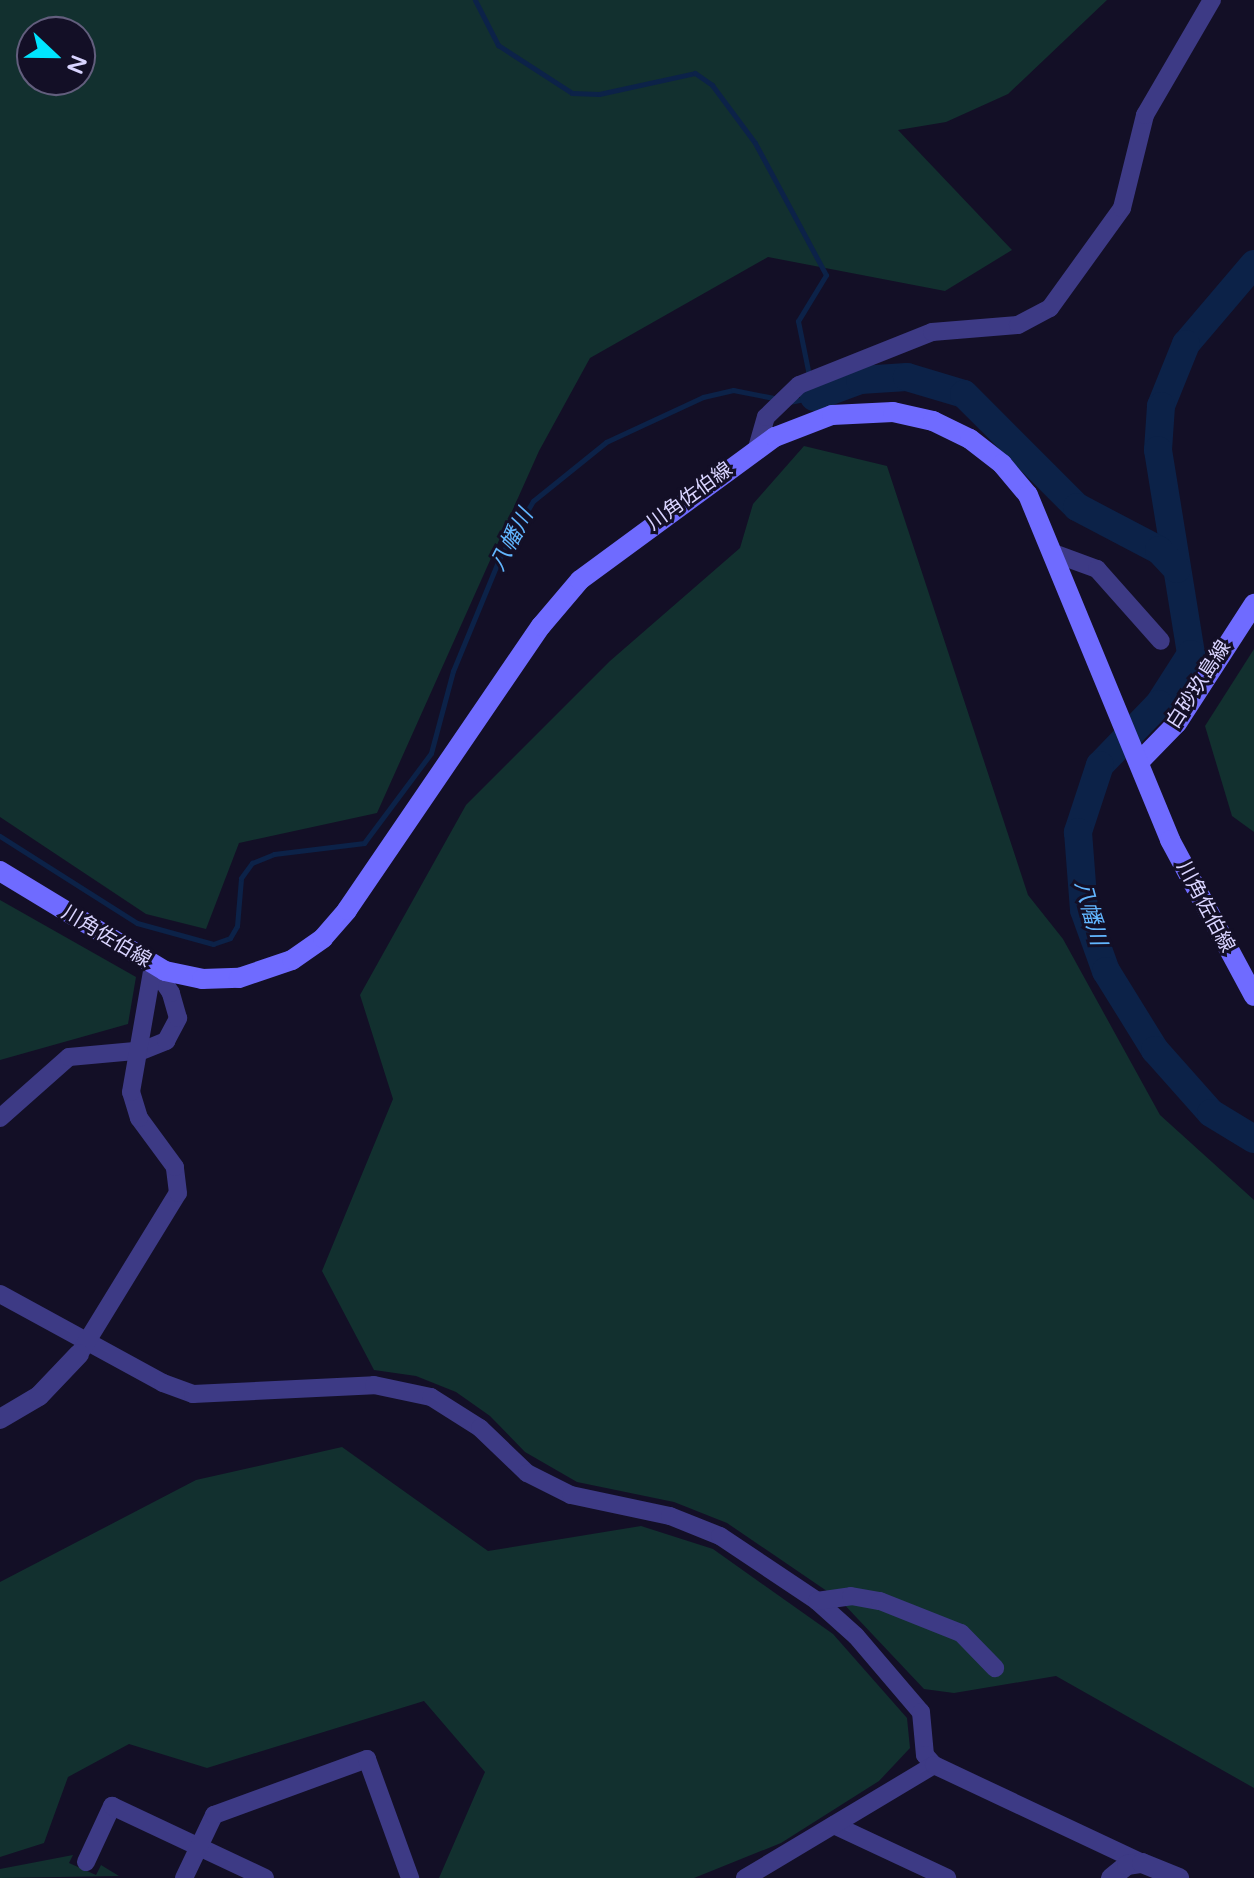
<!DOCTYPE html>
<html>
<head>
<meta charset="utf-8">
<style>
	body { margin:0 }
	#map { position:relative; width:1254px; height:1878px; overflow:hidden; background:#130f26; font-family:"Varela Round","Noto Sans JP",sans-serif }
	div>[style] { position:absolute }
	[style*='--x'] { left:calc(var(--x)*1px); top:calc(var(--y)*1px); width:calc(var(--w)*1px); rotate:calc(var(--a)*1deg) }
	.green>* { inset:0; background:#12302f }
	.stream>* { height:5px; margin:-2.5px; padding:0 2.5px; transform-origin:2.5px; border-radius:2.5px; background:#0c2248 }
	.river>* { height:28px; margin:-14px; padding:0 14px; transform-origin:14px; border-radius:14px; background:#0c2248 }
	.minor>* { height:18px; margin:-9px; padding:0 9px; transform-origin:9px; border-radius:9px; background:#3d3a85 }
	.tertiary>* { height:20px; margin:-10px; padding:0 10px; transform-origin:10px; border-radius:10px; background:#3d3a85 }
	.secondary>* { height:20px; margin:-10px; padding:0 10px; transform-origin:10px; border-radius:10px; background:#6f6bff }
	span { translate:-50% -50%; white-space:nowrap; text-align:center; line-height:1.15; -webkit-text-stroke:6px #130f26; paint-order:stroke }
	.street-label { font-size:20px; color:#d9d4ff }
	.water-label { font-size:22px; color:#62b6ff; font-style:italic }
	.north { position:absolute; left:16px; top:16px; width:80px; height:80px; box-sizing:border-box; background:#130f26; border:2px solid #625e7d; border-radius:50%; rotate:112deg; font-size:22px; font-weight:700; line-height:32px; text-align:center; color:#d9d4ff }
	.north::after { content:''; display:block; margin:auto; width:28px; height:36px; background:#00e5ff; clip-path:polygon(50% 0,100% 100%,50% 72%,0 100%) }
</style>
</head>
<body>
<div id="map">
	<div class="green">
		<div style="clip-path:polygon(evenodd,0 0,1107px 0,1008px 94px,946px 122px,898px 130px,1012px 250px,945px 291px,768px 257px,590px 358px,539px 451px,377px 813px,239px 843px,206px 929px,146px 914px,0 817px,0 0,32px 32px,80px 32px,80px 80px,32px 80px,32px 32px)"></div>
		<div style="clip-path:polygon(804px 446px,887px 466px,1028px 895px,1063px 939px,1160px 1115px,1254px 1200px,1254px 1788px,1056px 1676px,954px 1693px,924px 1689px,840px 1600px,727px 1523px,674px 1502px,577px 1482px,525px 1452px,490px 1416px,456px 1392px,416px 1376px,374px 1370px,322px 1271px,393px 1099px,360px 995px,466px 805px,610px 661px,740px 548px,753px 504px)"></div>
		<div style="clip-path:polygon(1254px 649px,1254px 832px,1232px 816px,1205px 726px)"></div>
		<div style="clip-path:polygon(0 900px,136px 977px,128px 1024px,0 1060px)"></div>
		<div style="clip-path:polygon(342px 1447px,488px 1551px,641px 1526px,713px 1549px,833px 1634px,907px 1718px,910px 1748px,879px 1781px,781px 1843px,694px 1878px,439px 1878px,485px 1772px,424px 1701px,207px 1768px,129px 1744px,68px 1777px,44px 1843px,0 1857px,0 1582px,196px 1480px)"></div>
		<div style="clip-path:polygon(73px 1855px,69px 1863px,96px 1875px,101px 1865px,119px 1876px,0 1878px,0 1869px)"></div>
	</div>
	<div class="stream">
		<div style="--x:475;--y:0;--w:51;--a:62.9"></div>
		<div style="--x:498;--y:45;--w:88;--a:33"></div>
		<div style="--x:572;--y:93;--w:27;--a:2"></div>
		<div style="--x:599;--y:94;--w:98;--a:-12.3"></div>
		<div style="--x:695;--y:73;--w:21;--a:35"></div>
		<div style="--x:712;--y:85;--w:72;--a:53.4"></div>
		<div style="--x:755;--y:143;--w:150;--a:61.7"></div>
		<div style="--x:826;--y:275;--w:54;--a:121.3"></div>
		<div style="--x:798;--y:321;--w:55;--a:78.5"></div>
		<div style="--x:789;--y:402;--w:25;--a:-11"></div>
		<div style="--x:814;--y:397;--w:12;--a:-99"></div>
		<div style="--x:0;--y:836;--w:162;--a:32.4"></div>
		<div style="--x:137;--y:923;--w:79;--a:15.4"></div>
		<div style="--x:213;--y:944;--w:18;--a:-19"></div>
		<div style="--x:230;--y:938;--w:14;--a:-60"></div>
		<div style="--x:237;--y:926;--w:48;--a:-85.2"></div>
		<div style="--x:241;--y:878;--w:19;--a:-54"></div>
		<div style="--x:252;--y:863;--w:24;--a:-22"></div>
		<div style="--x:274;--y:854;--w:91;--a:-7"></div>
		<div style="--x:364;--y:843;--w:112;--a:-53.3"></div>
		<div style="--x:431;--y:753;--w:85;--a:-75"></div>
		<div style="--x:453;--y:671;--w:123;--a:-67.6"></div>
		<div style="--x:500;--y:557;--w:65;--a:-59.5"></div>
		<div style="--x:533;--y:501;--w:94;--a:-38.9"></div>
		<div style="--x:606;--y:442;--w:107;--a:-24.9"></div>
		<div style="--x:703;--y:397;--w:31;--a:-13"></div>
		<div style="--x:733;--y:390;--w:47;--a:11.1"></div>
	</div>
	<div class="river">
		<div style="--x:1254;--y:264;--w:105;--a:130.4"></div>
		<div style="--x:1186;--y:344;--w:67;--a:112"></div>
		<div style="--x:1161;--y:406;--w:44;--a:93.9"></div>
		<div style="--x:1158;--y:450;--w:207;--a:80.8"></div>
		<div style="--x:1191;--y:654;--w:59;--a:122.6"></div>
		<div style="--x:1159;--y:704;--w:85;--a:134"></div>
		<div style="--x:1100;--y:765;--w:71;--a:108.2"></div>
		<div style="--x:1078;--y:832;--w:78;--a:85.6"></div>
		<div style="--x:1084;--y:910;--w:65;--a:70.2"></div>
		<div style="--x:1106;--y:971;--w:93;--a:58.2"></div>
		<div style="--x:1155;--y:1050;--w:84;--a:48.4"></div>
		<div style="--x:1211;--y:1113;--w:50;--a:31.2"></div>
		<div style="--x:814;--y:397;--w:49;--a:-20.3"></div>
		<div style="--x:860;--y:380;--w:47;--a:-3.7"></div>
		<div style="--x:907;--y:377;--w:59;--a:16.6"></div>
		<div style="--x:964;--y:394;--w:160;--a:45"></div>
		<div style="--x:1077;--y:507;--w:93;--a:27.7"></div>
		<div style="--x:1159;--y:550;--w:26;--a:47"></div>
	</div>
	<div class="minor">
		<div style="--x:757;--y:448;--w:32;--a:-74"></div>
		<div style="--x:766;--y:417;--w:46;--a:-44.1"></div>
		<div style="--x:799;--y:385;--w:143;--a:-21.7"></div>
		<div style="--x:932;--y:332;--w:86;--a:-4.7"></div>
		<div style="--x:1018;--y:325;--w:36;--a:-28"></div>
		<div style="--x:1050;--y:308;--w:123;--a:-54.2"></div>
		<div style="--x:1122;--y:208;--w:96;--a:-76.1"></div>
		<div style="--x:1145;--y:115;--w:133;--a:-59.8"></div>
		<div style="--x:1056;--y:554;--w:44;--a:20.1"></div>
		<div style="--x:1097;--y:569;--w:96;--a:48.4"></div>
		<div style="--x:134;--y:1054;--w:35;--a:-22"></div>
		<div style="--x:166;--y:1041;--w:26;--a:-62"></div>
		<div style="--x:178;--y:1018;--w:26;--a:-106"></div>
		<div style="--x:171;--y:993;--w:32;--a:-124"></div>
		<div style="--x:0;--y:1118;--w:92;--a:-41.5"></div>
		<div style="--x:69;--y:1057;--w:66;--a:-5.2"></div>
		<div style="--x:0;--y:1294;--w:186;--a:28.6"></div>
		<div style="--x:163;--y:1383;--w:32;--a:20"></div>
		<div style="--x:193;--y:1394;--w:181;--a:-2.8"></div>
		<div style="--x:374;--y:1385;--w:58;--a:11.9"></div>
		<div style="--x:431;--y:1397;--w:58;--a:32.3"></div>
		<div style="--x:480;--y:1428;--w:65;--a:43.8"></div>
		<div style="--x:527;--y:1473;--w:49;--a:26.6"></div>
		<div style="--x:571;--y:1495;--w:101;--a:12"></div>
		<div style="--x:670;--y:1516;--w:54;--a:21.8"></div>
		<div style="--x:720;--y:1536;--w:117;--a:33.8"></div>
		<div style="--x:817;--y:1601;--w:52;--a:41.9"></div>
		<div style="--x:856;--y:1636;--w:100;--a:49.5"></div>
		<div style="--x:921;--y:1712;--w:43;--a:84.7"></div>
		<div style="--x:925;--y:1755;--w:13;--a:48"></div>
		<div style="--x:81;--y:1351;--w:185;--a:-58.5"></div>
		<div style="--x:178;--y:1193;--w:26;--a:-97"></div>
		<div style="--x:175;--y:1167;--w:61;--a:-126.3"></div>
		<div style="--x:139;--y:1118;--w:27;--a:-107"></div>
		<div style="--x:131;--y:1092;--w:128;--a:-80.1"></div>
		<div style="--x:817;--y:1601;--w:34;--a:-8"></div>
		<div style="--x:851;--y:1596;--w:29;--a:10"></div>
		<div style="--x:880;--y:1601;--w:87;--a:21.6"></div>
		<div style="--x:961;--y:1633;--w:49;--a:45.8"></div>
		<div style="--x:834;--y:1825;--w:125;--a:25.1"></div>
		<div style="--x:86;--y:1862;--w:62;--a:-65.1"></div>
		<div style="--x:112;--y:1806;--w:169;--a:25.2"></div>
		<div style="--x:184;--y:1878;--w:70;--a:-64.5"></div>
		<div style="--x:214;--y:1815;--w:163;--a:-20.1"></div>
		<div style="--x:367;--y:1759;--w:127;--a:70.1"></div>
		<div style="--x:745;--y:1878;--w:220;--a:-30.9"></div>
		<div style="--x:934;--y:1765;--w:230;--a:25.2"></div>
	</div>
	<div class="tertiary">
		<div style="--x:0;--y:1419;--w:45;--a:-30.5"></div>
		<div style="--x:39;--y:1396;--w:58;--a:-46.4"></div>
		<div style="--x:1111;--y:1878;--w:21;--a:-39"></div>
		<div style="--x:1127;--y:1865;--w:15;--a:-8"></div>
		<div style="--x:1142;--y:1863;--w:40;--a:22"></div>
	</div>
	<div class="secondary">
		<div style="--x:1139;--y:762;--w:54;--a:-45.7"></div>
		<div style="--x:1177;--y:723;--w:142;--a:-57.1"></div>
		<div style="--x:0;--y:871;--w:193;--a:31.2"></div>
		<div style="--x:165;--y:971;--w:38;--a:12"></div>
		<div style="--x:202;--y:979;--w:37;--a:-2"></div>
		<div style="--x:239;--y:978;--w:56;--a:-18.8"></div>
		<div style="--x:292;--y:960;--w:38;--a:-35"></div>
		<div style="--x:323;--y:938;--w:37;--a:-49"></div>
		<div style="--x:347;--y:910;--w:344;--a:-55.7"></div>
		<div style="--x:541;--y:626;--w:60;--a:-49.7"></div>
		<div style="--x:580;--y:580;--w:242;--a:-36.3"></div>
		<div style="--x:775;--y:437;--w:61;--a:-21.1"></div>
		<div style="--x:832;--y:415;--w:61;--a:-2.8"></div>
		<div style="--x:893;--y:412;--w:41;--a:12.7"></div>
		<div style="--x:933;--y:421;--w:41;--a:25.9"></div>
		<div style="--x:970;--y:439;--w:41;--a:38"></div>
		<div style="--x:1002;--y:464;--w:40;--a:50"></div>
		<div style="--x:1028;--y:495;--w:373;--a:67.6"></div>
		<div style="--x:1170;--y:840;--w:177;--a:61.7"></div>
	</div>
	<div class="street-label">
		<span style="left:690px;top:497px;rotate:-36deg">川角佐伯線</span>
		<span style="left:1199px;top:685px;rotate:-57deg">白砂玖島線</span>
		<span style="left:1205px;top:907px;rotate:62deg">川角佐伯線</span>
		<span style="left:106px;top:937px;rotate:31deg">川角佐伯線</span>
	</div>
	<div class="water-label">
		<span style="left:512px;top:540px;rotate:-62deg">八幡川</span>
		<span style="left:1090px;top:913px;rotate:75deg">八幡川</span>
	</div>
	<div class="north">N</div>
</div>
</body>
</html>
